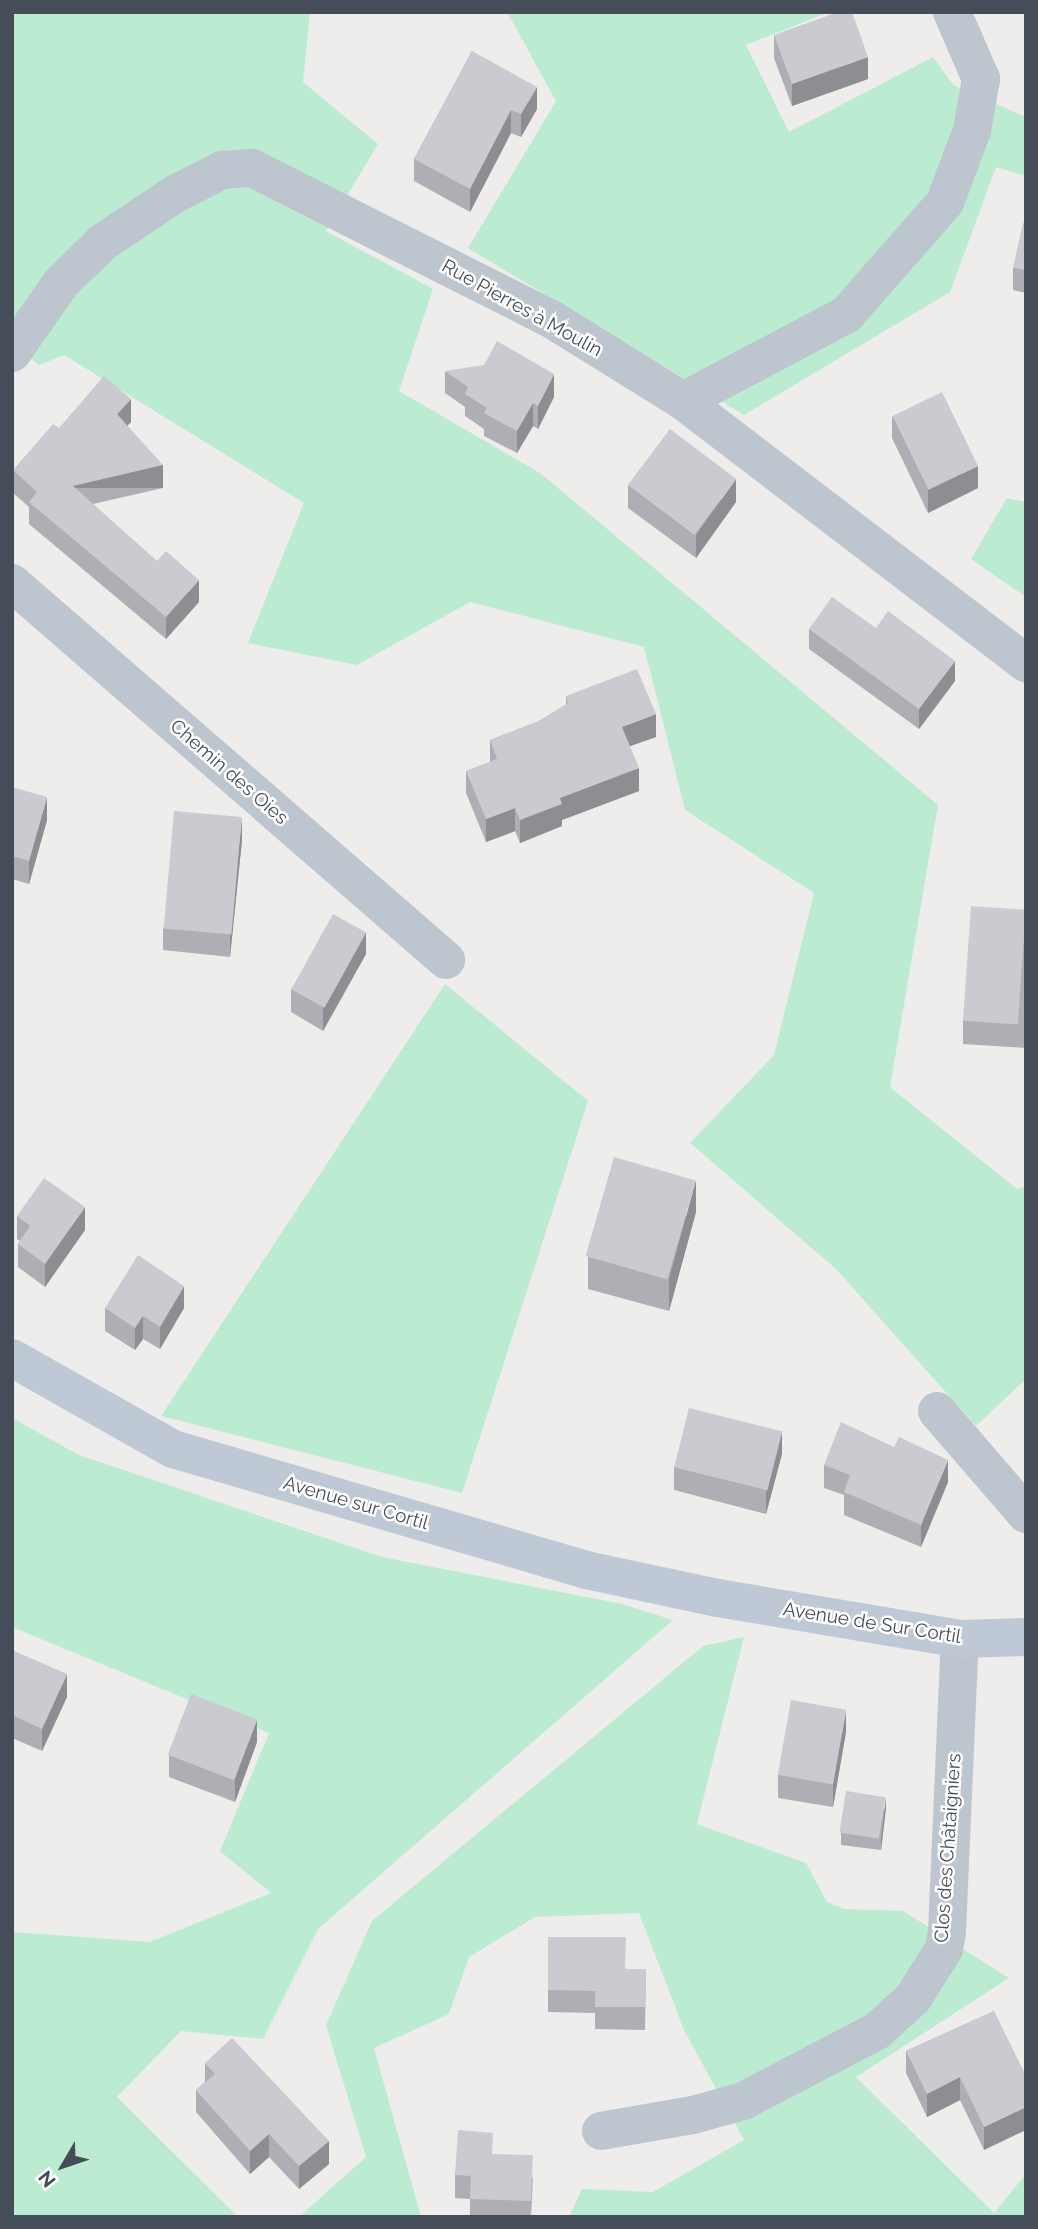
<!DOCTYPE html>
<html>
<head>
<meta charset="utf-8">
<style>
	body { margin:0 }
	#map { position:relative; width:1038px; height:2229px; overflow:hidden; background:#efecec; font-family:Raleway,sans-serif }
	div>[style] { position:absolute }
	[style*='--x'] { left:calc(var(--x)*1px); top:calc(var(--y)*1px); width:calc(var(--w)*1px); rotate:calc(var(--a)*1deg) }
	.green>* { inset:0; background:#bbecd2 }
	.street>* { height:38px; margin:-19px; padding:0 19px; transform-origin:19px; border-radius:19px; background:#bdc5ce }
	.secondary>* { height:38px; margin:-19px; padding:0 19px; transform-origin:19px; border-radius:19px; background:#bfc8d5 }
	.wall>* { inset:0; background:#adafb4 }
	.shaded-wall>* { inset:0; background:#8d8e92; transform-origin:0 0 }
	.building>* { inset:0; background:#c9cbd1; transform-origin:0 0 }
	span { translate:-50% -50%; white-space:nowrap; text-align:center; line-height:1.15; -webkit-text-stroke:5px #fff; paint-order:stroke }
	.street-label { font-size:19px; color:#454e58 }
	.frame { position:absolute; inset:0; border:14px solid #454e58; pointer-events:none }
	.north { position:absolute; left:28px; top:2131px; width:70px; height:70px; -webkit-text-stroke:5px #fff; paint-order:stroke; rotate:231deg; font-size:19px; font-weight:700; line-height:28px; text-align:center; color:#454e58 }
	.north::after { content:''; display:block; margin:auto; width:24px; height:32px; background:#454e58; clip-path:polygon(50% 0,100% 100%,50% 72%,0 100%) }
</style>
</head>
<body>
<div id="map">
	<div class="green">
		<div style="clip-path:polygon(12px 12px,310px 12px,303px 82px,378px 144px,326px 231px,433px 289px,399px 391px,540px 473px,938px 805px,890px 1087px,1017px 1189px,1026px 1187px,1026px 1379px,976px 1426px,836px 1269px,690px 1143px,774px 1055px,814px 893px,685px 810px,644px 647px,470px 602px,357px 665px,248px 643px,304px 503px,64px 355px,39px 365px,12px 343px)"></div>
		<div style="clip-path:polygon(507px 12px,829px 12px,746px 45px,789px 132px,933px 57px,953px 85px,1026px 117px,1026px 176px,996px 167px,950px 292px,744px 415px,468px 248px,556px 101px)"></div>
		<div style="clip-path:polygon(1007px 498px,1026px 502px,1026px 597px,971px 559px)"></div>
		<div style="clip-path:polygon(445px 984px,588px 1101px,462px 1493px,161px 1416px)"></div>
		<div style="clip-path:polygon(12px 1418px,79px 1455px,382px 1557px,622px 1604px,673px 1620px,318px 1929px,263px 2039px,181px 2031px,117px 2097px,238px 2217px,12px 2217px,12px 1932px,150px 1942px,271px 1893px,220px 1851px,269px 1733px,12px 1627px)"></div>
		<div style="clip-path:polygon(744px 1637px,697px 1824px,806px 1863px,827px 1902px,844px 1909px,903px 1911px,1009px 1978px,856px 2077px,994px 2213px,1026px 2174px,1026px 2217px,569px 2217px,582px 2189px,653px 2192px,744px 2140px,684px 2030px,639px 1913px,535px 1917px,469px 1957px,449px 2014px,374px 2048px,421px 2217px,299px 2217px,366px 2157px,326px 2025px,372px 1921px,703px 1646px)"></div>
	</div>
	<div class="street">
		<div style="--x:12;--y:353;--w:85;--a:-55"></div>
		<div style="--x:61;--y:283;--w:59;--a:-44.3"></div>
		<div style="--x:103;--y:242;--w:87;--a:-33.7"></div>
		<div style="--x:175;--y:194;--w:53;--a:-27.1"></div>
		<div style="--x:222;--y:170;--w:30;--a:-4"></div>
		<div style="--x:252;--y:168;--w:337;--a:26.8"></div>
		<div style="--x:553;--y:320;--w:153;--a:31.9"></div>
		<div style="--x:683;--y:401;--w:432;--a:37.4"></div>
		<div style="--x:683;--y:401;--w:186;--a:-27.9"></div>
		<div style="--x:847;--y:314;--w:149;--a:-48.8"></div>
		<div style="--x:945;--y:202;--w:77;--a:-69.4"></div>
		<div style="--x:972;--y:130;--w:52;--a:-80"></div>
		<div style="--x:981;--y:79;--w:73;--a:-113.4"></div>
		<div style="--x:12;--y:583;--w:575;--a:40.98"></div>
		<div style="--x:937;--y:1411;--w:136;--a:49.2"></div>
		<div style="--x:601;--y:2131;--w:93;--a:-9.9"></div>
		<div style="--x:693;--y:2115;--w:52;--a:-15.6"></div>
		<div style="--x:743;--y:2101;--w:151;--a:-27.6"></div>
		<div style="--x:877;--y:2031;--w:49;--a:-42.5"></div>
		<div style="--x:913;--y:1998;--w:58;--a:-57.7"></div>
		<div style="--x:944;--y:1949;--w:17;--a:-80"></div>
		<div style="--x:947;--y:1932;--w:293;--a:-87.5"></div>
	</div>
	<div class="secondary">
		<div style="--x:12;--y:1358;--w:185;--a:29.5"></div>
		<div style="--x:173;--y:1449;--w:430;--a:16.3"></div>
		<div style="--x:586;--y:1570;--w:135;--a:12"></div>
		<div style="--x:718;--y:1598;--w:245;--a:9.6"></div>
		<div style="--x:960;--y:1639;--w:66;--a:-1.7"></div>
	</div>
	<div class="wall">
		<div style="clip-path:polygon(774px 35px,868px 79px,792px 106px,774px 58px)"></div>
		<div style="clip-path:polygon(472px 51px,537px 109px,521px 137px,511px 133px,470px 212px,414px 181px,414px 159px)"></div>
		<div style="clip-path:polygon(1026px 223px,1026px 293px,1013px 290px,1013px 268px)"></div>
		<div style="clip-path:polygon(445px 371px,554px 397px,538px 429px,533px 426px,517px 453px,484px 436px,484px 429px,465px 416px,465px 407px,445px 393px)"></div>
		<div style="clip-path:polygon(892px 416px,978px 488px,928px 513px,892px 438px)"></div>
		<div style="clip-path:polygon(131px 422px,127px 425px,163px 488px,93px 504px,199px 602px,166px 639px,29px 524px,29px 507px,13px 493px,13px 470px,59px 428px)"></div>
		<div style="clip-path:polygon(628px 485px,736px 502px,696px 558px,628px 508px)"></div>
		<div style="clip-path:polygon(809px 629px,955px 681px,919px 729px,809px 649px)"></div>
		<div style="clip-path:polygon(566px 696px,656px 737px,630px 746px,639px 791px,562px 820px,562px 826px,520px 843px,515px 831px,486px 842px,466px 793px,466px 771px,490px 762px,490px 740px,537px 722px,566px 705px)"></div>
		<div style="clip-path:polygon(12px 787px,47px 820px,29px 884px,12px 879px)"></div>
		<div style="clip-path:polygon(242px 840px,230px 957px,163px 950px,163px 928px)"></div>
		<div style="clip-path:polygon(1026px 910px,1026px 1048px,963px 1044px,963px 1021px)"></div>
		<div style="clip-path:polygon(366px 954px,323px 1031px,291px 1012px,291px 989px)"></div>
		<div style="clip-path:polygon(696px 1212px,669px 1311px,588px 1289px,588px 1257px)"></div>
		<div style="clip-path:polygon(17px 1216px,85px 1230px,45px 1287px,18px 1267px,18px 1244px,20px 1241px,17px 1239px)"></div>
		<div style="clip-path:polygon(105px 1308px,184px 1308px,160px 1349px,143px 1339px,135px 1350px,105px 1331px)"></div>
		<div style="clip-path:polygon(782px 1454px,766px 1514px,674px 1490px,674px 1467px)"></div>
		<div style="clip-path:polygon(824px 1465px,948px 1482px,921px 1547px,844px 1515px,844px 1495px,824px 1488px)"></div>
		<div style="clip-path:polygon(12px 1650px,67px 1697px,42px 1751px,12px 1738px)"></div>
		<div style="clip-path:polygon(846px 1732px,833px 1807px,778px 1798px,778px 1775px)"></div>
		<div style="clip-path:polygon(257px 1742px,235px 1802px,169px 1777px,169px 1755px)"></div>
		<div style="clip-path:polygon(886px 1808px,881px 1850px,841px 1845px,841px 1833px)"></div>
		<div style="clip-path:polygon(548px 1937px,626px 1969px,646px 1969px,645px 2030px,595px 2029px,595px 2013px,548px 2012px)"></div>
		<div style="clip-path:polygon(994px 2011px,984px 2150px,960px 2100px,927px 2117px,906px 2073px,906px 2051px)"></div>
		<div style="clip-path:polygon(205px 2063px,329px 2164px,299px 2189px,269px 2157px,250px 2174px,196px 2112px,196px 2090px,205px 2082px)"></div>
		<div style="clip-path:polygon(493px 2154px,533px 2178px,531px 2217px,470px 2217px,470px 2199px,455px 2198px,455px 2175px)"></div>
	</div>
	<div class="shaded-wall">
		<div style="clip-path:polygon(868px 57px,868px 79px,792px 106px,792px 84px)"></div>
		<div style="clip-path:polygon(537px 87px,537px 109px,521px 137px,521px 114px)"></div>
		<div style="clip-path:polygon(511px 110px,511px 133px,470px 212px,470px 189px)"></div>
		<div style="clip-path:polygon(554px 374px,554px 397px,538px 429px,538px 406px)"></div>
		<div style="clip-path:polygon(131px 399px,131px 422px,117px 437px,117px 414px)"></div>
		<div style="clip-path:polygon(533px 403px,533px 426px,517px 453px,517px 431px)"></div>
		<div style="left:163px;top:465px;width:23px;height:92px;rotate:90deg"></div>
		<div style="clip-path:polygon(978px 466px,978px 488px,928px 513px,928px 490px)"></div>
		<div style="clip-path:polygon(736px 479px,736px 502px,696px 558px,696px 535px)"></div>
		<div style="clip-path:polygon(199px 580px,199px 602px,166px 639px,166px 617px)"></div>
		<div style="clip-path:polygon(955px 661px,955px 681px,919px 729px,919px 709px)"></div>
		<div style="clip-path:polygon(656px 714px,656px 737px,622px 749px,622px 727px)"></div>
		<div style="clip-path:polygon(639px 768px,639px 791px,562px 820px,562px 826px,520px 843px,520px 820px,560px 798px)"></div>
		<div style="clip-path:polygon(47px 797px,47px 820px,29px 884px,29px 861px)"></div>
		<div style="clip-path:polygon(515px 808px,515px 831px,486px 842px,486px 819px)"></div>
		<div style="clip-path:polygon(242px 817px,242px 840px,230px 957px,230px 934px)"></div>
		<div style="clip-path:polygon(366px 932px,366px 954px,323px 1031px,323px 1008px)"></div>
		<div style="clip-path:polygon(696px 1180px,696px 1212px,669px 1311px,669px 1279px)"></div>
		<div style="clip-path:polygon(85px 1207px,85px 1230px,45px 1287px,45px 1264px)"></div>
		<div style="clip-path:polygon(184px 1286px,184px 1308px,160px 1349px,160px 1327px)"></div>
		<div style="clip-path:polygon(143px 1316px,143px 1339px,135px 1350px,135px 1328px)"></div>
		<div style="clip-path:polygon(782px 1432px,782px 1454px,766px 1514px,766px 1491px)"></div>
		<div style="clip-path:polygon(948px 1460px,948px 1482px,921px 1547px,921px 1525px)"></div>
		<div style="clip-path:polygon(67px 1674px,67px 1697px,42px 1751px,42px 1729px)"></div>
		<div style="clip-path:polygon(846px 1710px,846px 1732px,833px 1807px,833px 1785px)"></div>
		<div style="clip-path:polygon(257px 1719px,257px 1742px,235px 1802px,235px 1779px)"></div>
		<div style="clip-path:polygon(886px 1797px,886px 1808px,881px 1850px,881px 1838px)"></div>
		<div style="clip-path:polygon(960px 2077px,960px 2100px,927px 2117px,927px 2094px)"></div>
		<div style="clip-path:polygon(1026px 2107px,1026px 2130px,984px 2150px,984px 2127px)"></div>
		<div style="clip-path:polygon(269px 2134px,269px 2157px,250px 2174px,250px 2151px)"></div>
		<div style="clip-path:polygon(329px 2141px,329px 2164px,299px 2189px,299px 2166px)"></div>
	</div>
	<div class="building">
		<div style="clip-path:polygon(838px 12px,852px 12px,868px 57px,792px 84px,774px 35px)"></div>
		<div style="clip-path:polygon(472px 51px,537px 87px,521px 114px,511px 110px,470px 189px,414px 159px)"></div>
		<div style="clip-path:polygon(1023px 223px,1026px 223px,1026px 270px,1013px 268px)"></div>
		<div style="clip-path:polygon(497px 341px,554px 374px,538px 406px,533px 403px,517px 431px,484px 413px,487px 408px,465px 394px,468px 387px,445px 371px,484px 365px)"></div>
		<div style="clip-path:polygon(104px 376px,131px 399px,117px 414px,163px 465px,73px 486px,157px 561px,166px 551px,199px 580px,166px 617px,29px 502px,37px 492px,13px 470px,53px 424px,59px 428px)"></div>
		<div style="left:942px;top:392px;width:82px;height:55px;rotate:64deg"></div>
		<div style="left:670px;top:429px;width:83px;height:70px;rotate:37deg"></div>
		<div style="clip-path:polygon(832px 597px,876px 628px,888px 611px,955px 661px,919px 709px,809px 629px)"></div>
		<div style="clip-path:polygon(637px 669px,656px 714px,622px 727px,639px 768px,560px 798px,562px 804px,520px 820px,515px 808px,486px 819px,466px 771px,497px 759px,490px 740px,537px 722px,568px 703px,566px 696px)"></div>
		<div style="clip-path:polygon(12px 787px,47px 797px,29px 861px,12px 856px)"></div>
		<div style="left:174px;top:811px;width:68px;height:118px;rotate:5deg"></div>
		<div style="left:971px;top:906px;width:55px;height:115px;rotate:4deg"></div>
		<div style="left:333px;top:914px;width:38px;height:86px;rotate:29deg"></div>
		<div style="left:614px;top:1157px;width:85px;height:103px;rotate:16deg"></div>
		<div style="clip-path:polygon(44px 1178px,85px 1207px,45px 1264px,18px 1244px,30px 1226px,17px 1216px)"></div>
		<div style="clip-path:polygon(138px 1255px,184px 1286px,160px 1327px,143px 1316px,135px 1328px,105px 1308px)"></div>
		<div style="left:689px;top:1408px;width:96px;height:61px;rotate:14deg"></div>
		<div style="clip-path:polygon(841px 1422px,894px 1447px,899px 1437px,948px 1460px,921px 1525px,844px 1492px,850px 1475px,824px 1465px)"></div>
		<div style="clip-path:polygon(12px 1650px,67px 1674px,42px 1729px,12px 1715px)"></div>
		<div style="left:191px;top:1694px;width:71px;height:65px;rotate:21deg"></div>
		<div style="left:791px;top:1700px;width:56px;height:76px;rotate:10deg"></div>
		<div style="left:846px;top:1791px;width:40px;height:42px;rotate:9deg"></div>
		<div style="clip-path:polygon(548px 1937px,626px 1937px,625px 1969px,646px 1969px,645px 2007px,595px 2007px,595px 1991px,548px 1990px)"></div>
		<div style="clip-path:polygon(994px 2011px,1026px 2076px,1026px 2107px,984px 2127px,960px 2077px,927px 2094px,906px 2051px)"></div>
		<div style="clip-path:polygon(232px 2038px,329px 2141px,299px 2166px,269px 2134px,250px 2151px,196px 2090px,215px 2074px,205px 2063px)"></div>
		<div style="clip-path:polygon(458px 2130px,493px 2133px,492px 2154px,533px 2155px,531px 2201px,470px 2199px,471px 2176px,455px 2175px)"></div>
	</div>
	<div class="street-label">
		<span style="left:522px;top:308px;rotate:29deg">Rue Pierres à Moulin</span>
		<span style="left:229px;top:772px;rotate:41deg">Chemin des Oies</span>
		<span style="left:356px;top:1503px;rotate:16deg">Avenue sur Cortil</span>
		<span style="left:872px;top:1623px;rotate:9deg">Avenue de Sur Cortil</span>
		<span style="left:948px;top:1848px;rotate:-86deg">Clos des Châtaigniers</span>
	</div>
	<div class="frame"></div>
	<div class="north">N</div>
</div>
</body>
</html>
